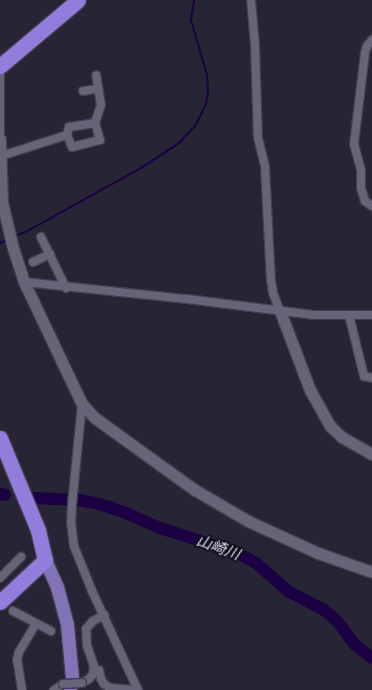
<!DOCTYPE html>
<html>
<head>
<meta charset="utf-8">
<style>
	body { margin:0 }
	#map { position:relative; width:372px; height:690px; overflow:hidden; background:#272435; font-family:"Times New Roman","Noto Sans JP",serif }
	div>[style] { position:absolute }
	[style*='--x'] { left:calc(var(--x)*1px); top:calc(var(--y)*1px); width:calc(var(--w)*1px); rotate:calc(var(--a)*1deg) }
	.stream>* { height:2px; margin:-1px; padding:0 1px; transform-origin:1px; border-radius:1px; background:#1b0143 }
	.river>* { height:12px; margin:-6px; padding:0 6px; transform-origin:6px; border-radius:6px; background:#1b0143 }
	.roads { filter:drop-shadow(1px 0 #413e4d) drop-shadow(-1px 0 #413e4d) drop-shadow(0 1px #413e4d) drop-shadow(0 -1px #413e4d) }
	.street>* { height:8px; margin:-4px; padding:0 4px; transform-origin:4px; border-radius:4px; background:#676478 }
	.secondary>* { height:11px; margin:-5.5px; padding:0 5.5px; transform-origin:5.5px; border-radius:5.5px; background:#676478 }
	.primary>* { height:13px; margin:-6.5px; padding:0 6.5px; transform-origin:6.5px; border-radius:6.5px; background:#8173b5 }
	.highway>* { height:15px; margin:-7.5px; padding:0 7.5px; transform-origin:7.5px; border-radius:7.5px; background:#927ddd }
	.bridges { filter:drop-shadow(1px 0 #413e4d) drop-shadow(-1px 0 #413e4d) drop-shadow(0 1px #413e4d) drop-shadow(0 -1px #413e4d) }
	.street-bridge>* { height:8px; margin:-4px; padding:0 4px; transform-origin:4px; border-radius:4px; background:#676478 }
	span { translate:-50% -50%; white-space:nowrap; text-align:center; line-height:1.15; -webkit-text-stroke:3.5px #0f0e16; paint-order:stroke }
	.water-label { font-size:15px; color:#e1def3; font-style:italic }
</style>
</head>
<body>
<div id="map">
	<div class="stream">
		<div style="--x:14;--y:237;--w:19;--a:-25"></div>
		<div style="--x:31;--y:229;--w:126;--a:-29"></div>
		<div style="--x:141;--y:168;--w:45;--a:-33.3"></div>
		<div style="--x:179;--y:143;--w:23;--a:-47"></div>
		<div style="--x:195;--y:126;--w:25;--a:-63"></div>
		<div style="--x:206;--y:104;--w:12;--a:-81"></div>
		<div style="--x:208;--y:92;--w:17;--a:-93"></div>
		<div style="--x:207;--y:75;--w:57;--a:-106.2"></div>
		<div style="--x:191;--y:20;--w:20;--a:-81"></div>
		<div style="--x:0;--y:243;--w:7;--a:-27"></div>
	</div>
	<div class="river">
		<div style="--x:0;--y:494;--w:5;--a:11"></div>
		<div style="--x:33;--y:498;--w:46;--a:2.5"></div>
		<div style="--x:79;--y:500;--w:21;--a:11"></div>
		<div style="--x:100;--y:504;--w:28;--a:19"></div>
		<div style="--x:126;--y:513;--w:37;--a:24"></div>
		<div style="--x:160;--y:528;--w:82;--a:17.8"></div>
		<div style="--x:238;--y:553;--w:21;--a:29"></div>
		<div style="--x:256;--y:563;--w:43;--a:41.2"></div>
		<div style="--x:288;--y:591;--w:41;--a:27.8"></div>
		<div style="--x:324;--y:610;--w:18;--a:41"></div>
		<div style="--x:338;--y:622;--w:26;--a:54"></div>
		<div style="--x:353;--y:643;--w:24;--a:38"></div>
	</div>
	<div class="roads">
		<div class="street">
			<div style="--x:251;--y:0;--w:45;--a:84.9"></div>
			<div style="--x:255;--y:45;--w:93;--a:88.2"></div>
			<div style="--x:258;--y:138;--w:30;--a:76"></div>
			<div style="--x:265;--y:167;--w:113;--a:87"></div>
			<div style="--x:271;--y:280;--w:13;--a:81"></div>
			<div style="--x:273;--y:293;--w:19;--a:69"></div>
			<div style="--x:372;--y:40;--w:8;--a:130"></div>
			<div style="--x:367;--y:46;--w:7;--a:106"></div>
			<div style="--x:365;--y:53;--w:92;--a:96.9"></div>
			<div style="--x:354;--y:144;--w:27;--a:75"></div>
			<div style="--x:361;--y:170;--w:18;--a:90"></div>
			<div style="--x:361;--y:188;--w:14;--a:73"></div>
			<div style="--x:365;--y:201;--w:9;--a:36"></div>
			<div style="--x:0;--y:74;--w:65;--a:90"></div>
			<div style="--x:83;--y:91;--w:15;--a:-8"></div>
			<div style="--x:95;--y:123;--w:19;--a:-72"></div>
			<div style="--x:101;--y:105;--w:30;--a:-99"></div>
			<div style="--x:1;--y:156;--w:69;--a:-17.7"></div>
			<div style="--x:67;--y:135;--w:13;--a:67"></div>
			<div style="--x:72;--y:147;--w:29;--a:-14"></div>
			<div style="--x:100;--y:140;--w:18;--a:-106"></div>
			<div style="--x:95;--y:123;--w:26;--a:171"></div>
			<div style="--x:69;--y:127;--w:8;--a:104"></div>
			<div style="--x:41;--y:237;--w:57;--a:63.9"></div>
			<div style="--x:33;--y:262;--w:19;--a:-25"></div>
			<div style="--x:24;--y:282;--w:164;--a:6"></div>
			<div style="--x:187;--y:299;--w:128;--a:7.2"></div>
			<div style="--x:314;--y:315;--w:58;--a:0"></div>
			<div style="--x:349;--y:315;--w:63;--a:76.2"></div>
			<div style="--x:364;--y:376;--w:8;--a:14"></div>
			<div style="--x:82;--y:404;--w:101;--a:95.7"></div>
			<div style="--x:72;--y:505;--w:17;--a:93"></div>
			<div style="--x:71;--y:522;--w:24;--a:83"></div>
			<div style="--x:74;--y:546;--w:48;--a:68.2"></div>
			<div style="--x:92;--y:591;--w:109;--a:65.1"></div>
			<div style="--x:0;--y:578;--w:30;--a:-45"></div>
			<div style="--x:13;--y:611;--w:43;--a:27.8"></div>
			<div style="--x:99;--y:670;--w:9;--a:77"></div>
			<div style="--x:101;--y:679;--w:6;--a:59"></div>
			<div style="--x:104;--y:684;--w:7;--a:34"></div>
			<div style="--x:110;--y:688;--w:27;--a:4"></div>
			<div style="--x:82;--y:683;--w:8;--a:-30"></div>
			<div style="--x:89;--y:679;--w:6;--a:-51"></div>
			<div style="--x:93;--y:674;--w:8;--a:-83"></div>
			<div style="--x:94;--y:666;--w:21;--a:-109"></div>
			<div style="--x:87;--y:646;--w:17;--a:-93"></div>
			<div style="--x:86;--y:629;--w:11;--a:-49"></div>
			<div style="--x:93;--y:621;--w:13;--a:-29"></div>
			<div style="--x:22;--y:690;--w:30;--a:-99"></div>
			<div style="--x:17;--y:660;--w:8;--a:-76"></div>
			<div style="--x:19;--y:652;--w:33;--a:-59"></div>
			<div style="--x:54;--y:690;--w:11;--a:-34"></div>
		</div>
		<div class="secondary">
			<div style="--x:0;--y:139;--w:63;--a:88.2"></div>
			<div style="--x:2;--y:202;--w:47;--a:76.6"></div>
			<div style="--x:13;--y:248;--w:36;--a:72"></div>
			<div style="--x:24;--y:282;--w:135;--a:64.6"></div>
			<div style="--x:82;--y:404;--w:19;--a:47"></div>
			<div style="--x:95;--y:418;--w:123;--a:35.8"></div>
			<div style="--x:195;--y:490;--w:61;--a:30.3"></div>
			<div style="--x:248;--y:521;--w:77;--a:24.6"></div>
			<div style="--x:318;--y:553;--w:57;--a:19.4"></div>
			<div style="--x:280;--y:311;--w:85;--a:69.2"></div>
			<div style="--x:310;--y:390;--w:41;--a:60.9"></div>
			<div style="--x:330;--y:426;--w:16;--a:43"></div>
			<div style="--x:342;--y:437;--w:34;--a:30"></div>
		</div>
		<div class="primary">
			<div style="--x:45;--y:560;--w:30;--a:66"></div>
			<div style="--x:57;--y:587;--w:39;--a:75"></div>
			<div style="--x:67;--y:625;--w:52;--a:84.5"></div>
			<div style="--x:72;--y:677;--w:13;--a:99"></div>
		</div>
		<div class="highway">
			<div style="--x:0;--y:66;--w:102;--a:-40.2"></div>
			<div style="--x:0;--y:438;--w:100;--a:67.6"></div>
			<div style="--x:38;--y:530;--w:31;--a:77"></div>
			<div style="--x:0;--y:602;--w:62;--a:-43"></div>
		</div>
	</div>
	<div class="bridges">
		<div class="street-bridge">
			<div style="--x:63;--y:684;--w:19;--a:-3"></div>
		</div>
	</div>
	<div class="water-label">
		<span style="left:218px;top:548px;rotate:20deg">山崎川</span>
	</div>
</div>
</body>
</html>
